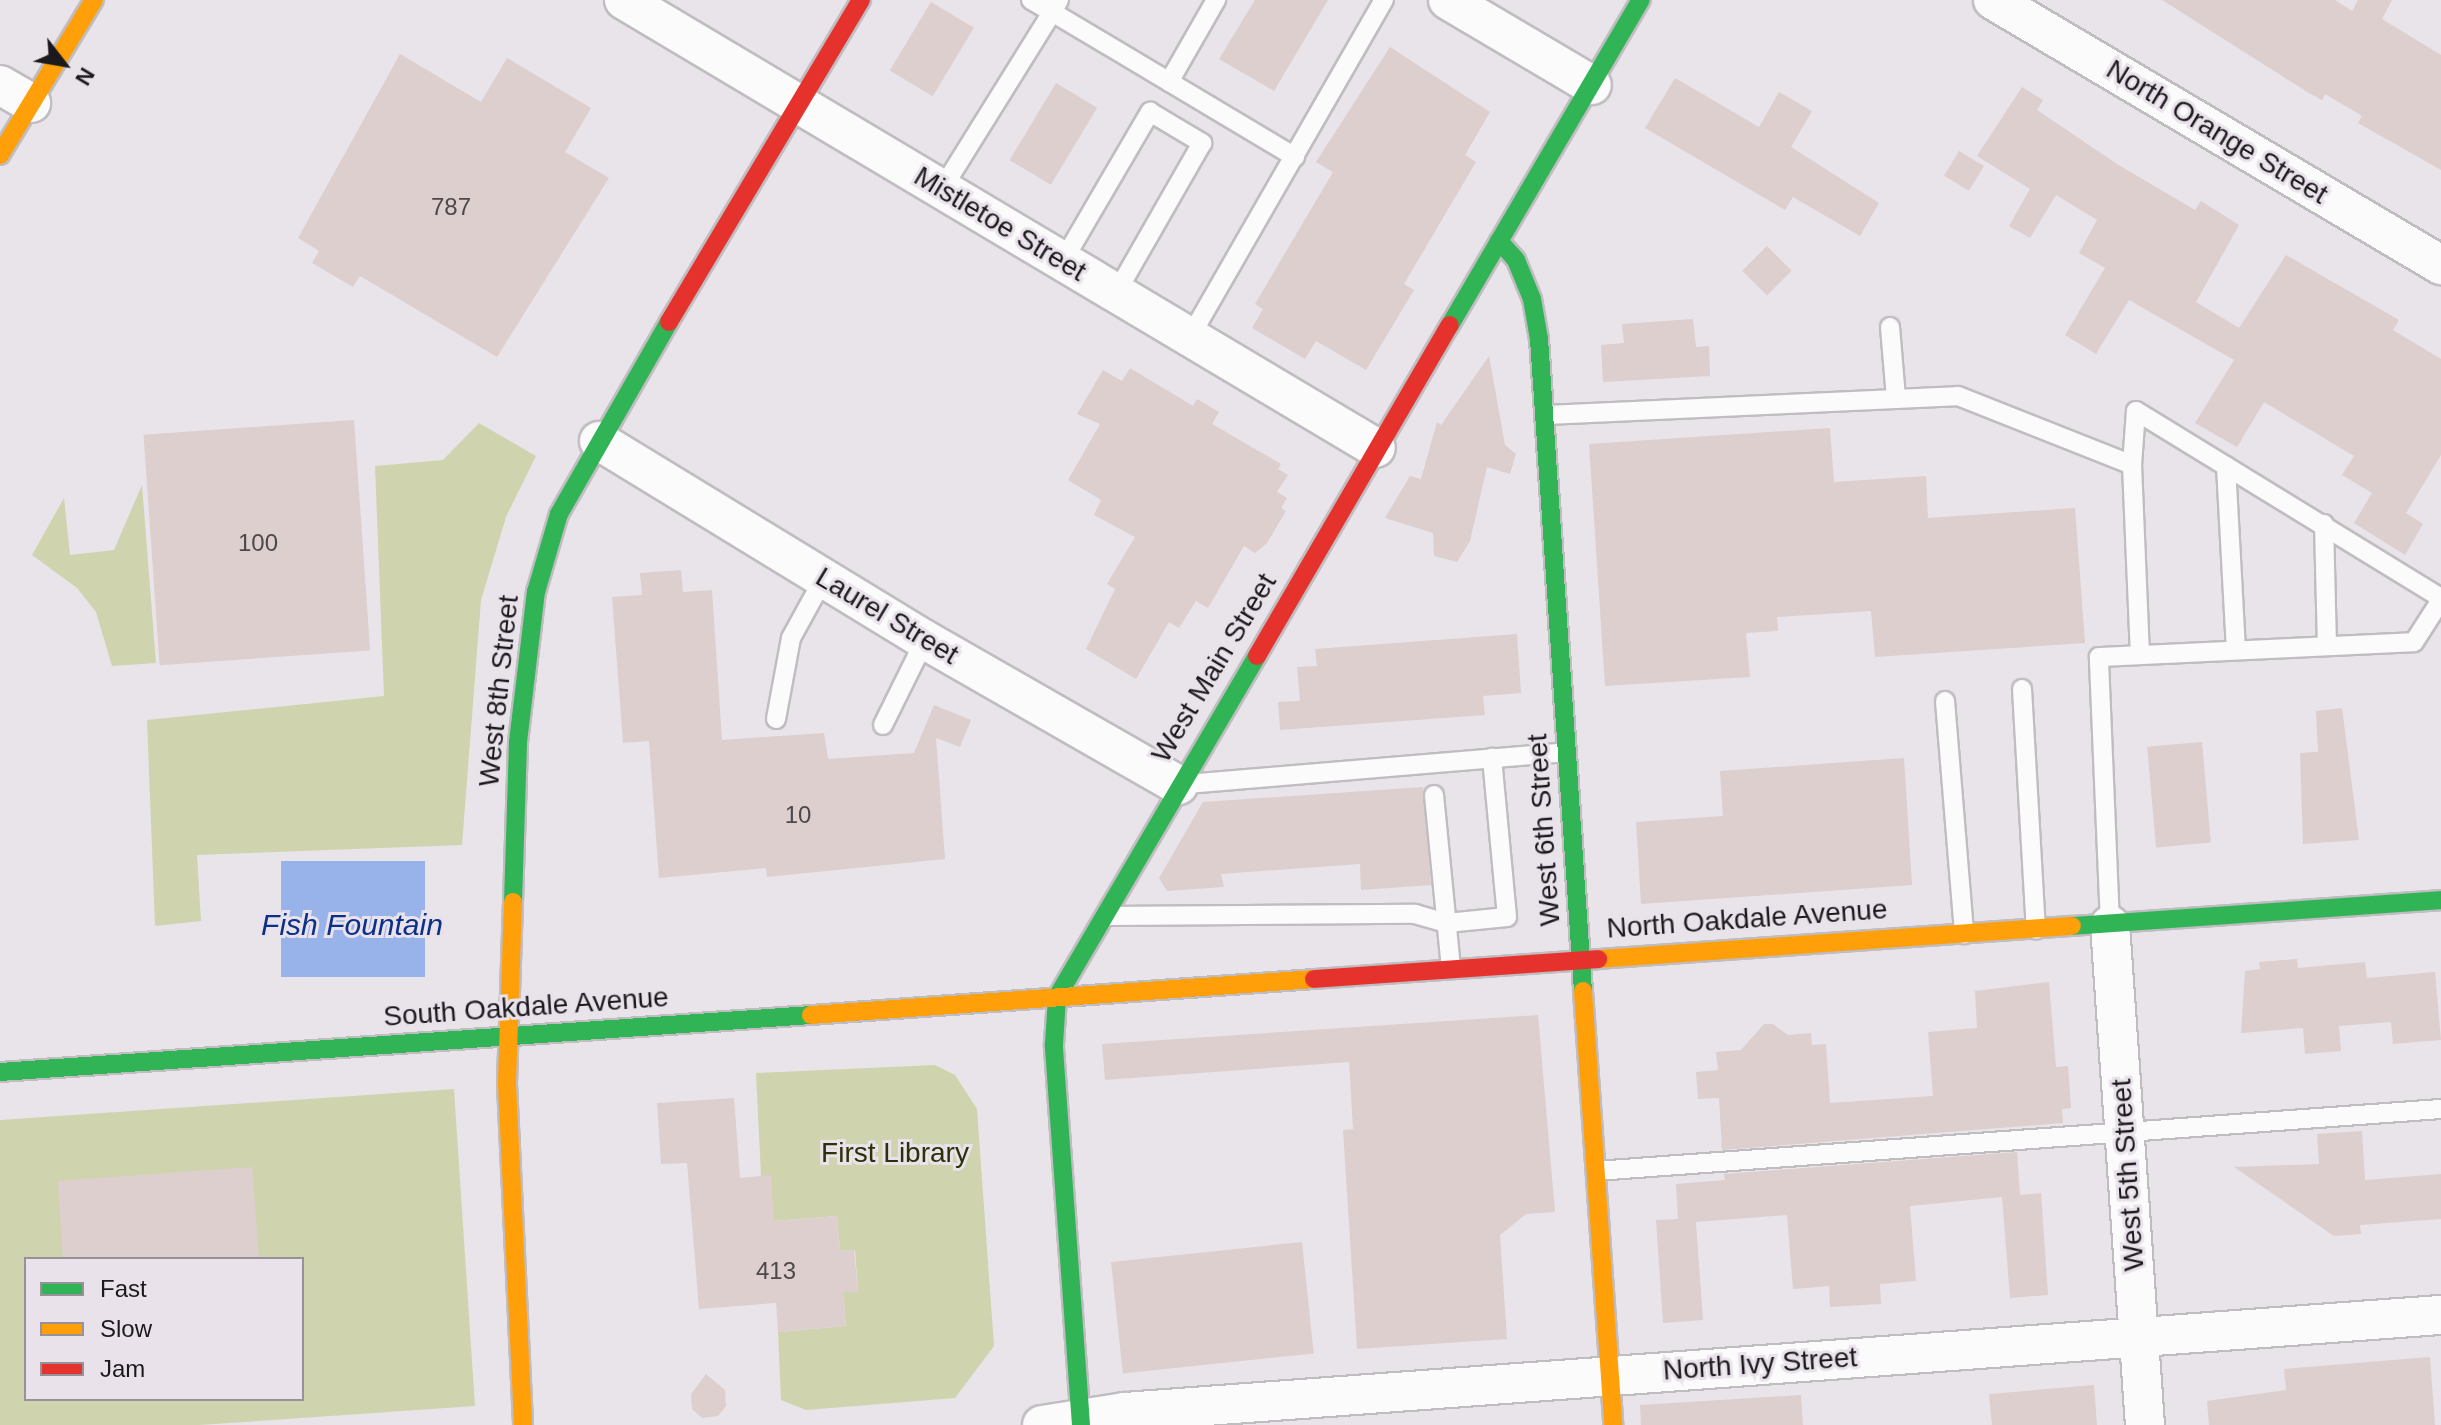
<!DOCTYPE html>
<html>
<head>
<meta charset="utf-8">
<style>
	body { margin:0 }
	#map { position:relative; width:2441px; height:1425px; overflow:hidden; background:#e8e4e9; font-family:Arial,sans-serif }
	div>[style] { position:absolute }
	[style*='--x'] { left:calc(var(--x)*1px); top:calc(var(--y)*1px); width:calc(var(--w)*1px); rotate:calc(var(--a)*1deg) }
	.green>* { inset:0; background:#d0d4ae }
	.water>* { inset:0; background:#98b2ea; transform-origin:0 0 }
	.building>* { inset:0; background:#dccfce; transform-origin:0 0 }
	.roads { filter:drop-shadow(2px 0 #c0bdc1) drop-shadow(-2px 0 #c0bdc1) drop-shadow(0 2px #c0bdc1) drop-shadow(0 -2px #c0bdc1) }
	.lane>* { height:18px; margin:-9px; padding:0 9px; transform-origin:9px; border-radius:9px; background:#fcfbfc }
	.street>* { height:38px; margin:-19px; padding:0 19px; transform-origin:19px; border-radius:19px; background:#fcfbfc }
	.fast>* { height:18px; margin:-9px; padding:0 9px; transform-origin:9px; border-radius:9px; background:#30b455 }
	.slow>* { height:18px; margin:-9px; padding:0 9px; transform-origin:9px; border-radius:9px; background:#ff9f0a }
	.jam>* { height:18px; margin:-9px; padding:0 9px; transform-origin:9px; border-radius:9px; background:#e5322d }
	span { translate:-50% -50%; white-space:nowrap; text-align:center; line-height:1.15; -webkit-text-stroke:6px #e9e2eb; paint-order:stroke }
	.number-label { font-size:24px; color:#4e484b }
	.number-label span { -webkit-text-stroke-width:0 }
	.street-label { font-size:28px; color:#1c191d }
	.park-label { font-size:28px; color:#2c3107 }
	.water-label { font-size:30px; color:#0a3088; font-style:italic }
	.legend { position:absolute; left:24px; top:1257px; width:280px; height:144px; box-sizing:border-box; background:#e9e2eb; border:2px solid #979299; margin:0; padding:10px 14px; list-style:none; font-size:24px; color:#1c191d }
	.legend li { display:flex; align-items:center; gap:16px; height:40px }
	.legend b { width:40px; border:2px solid #979299 }
	.north { position:absolute; left:24px; top:24px; width:80px; height:80px; -webkit-text-stroke:6px #e9e2eb; paint-order:stroke; rotate:121deg; font-size:22px; font-weight:700; line-height:32px; text-align:center; color:#1c191d }
	.north::after { content:''; display:block; margin:auto; width:28px; height:36px; background:#1c191d; clip-path:polygon(50% 0,100% 100%,50% 72%,0 100%) }
</style>
</head>
<body>
<div id="map">
	<div class="green">
		<div style="clip-path:polygon(479px 423px,536px 456px,506px 517px,481px 600px,462px 845px,197px 855px,201px 921px,155px 926px,147px 720px,384px 696px,375px 466px,443px 460px)"></div>
		<div style="clip-path:polygon(142px 485px,156px 663px,112px 666px,96px 612px,77px 588px,32px 555px,64px 498px,70px 555px,114px 550px)"></div>
		<div style="clip-path:polygon(935px 1065px,955px 1075px,977px 1109px,994px 1346px,955px 1398px,806px 1410px,781px 1400px,778px 1332px,846px 1326px,843px 1292px,858px 1291px,855px 1250px,840px 1251px,837px 1216px,774px 1221px,761px 1176px,756px 1073px)"></div>
		<div style="clip-path:polygon(evenodd,454px 1089px,475px 1406px,200px 1425px,0 1425px,0 1120px,454px 1089px,26px 1259px,302px 1259px,302px 1399px,26px 1399px,26px 1259px)"></div>
	</div>
	<div class="water">
		<div style="left:425px;top:861px;width:116px;height:144px;rotate:90deg"></div>
	</div>
	<div class="building">
		<div style="clip-path:polygon(1255px 0,1328px 0,1274px 91px,1219px 59px)"></div>
		<div style="clip-path:polygon(2162px 0,2335px 0,2352px 11px,2358px 0,2392px 0,2382px 19px,2441px 55px,2441px 170px,2358px 123px,2362px 116px,2325px 94px,2322px 100px,2309px 93px)"></div>
		<div style="left:931px;top:2px;width:50px;height:80px;rotate:31deg"></div>
		<div style="clip-path:polygon(1390px 47px,1490px 112px,1465px 155px,1476px 162px,1404px 284px,1414px 290px,1366px 370px,1316px 341px,1305px 359px,1252px 328px,1263px 309px,1255px 304px,1333px 172px,1316px 162px)"></div>
		<div style="clip-path:polygon(400px 54px,481px 102px,507px 58px,591px 108px,565px 152px,609px 178px,497px 357px,360px 276px,353px 287px,312px 263px,319px 251px,298px 238px)"></div>
		<div style="clip-path:polygon(1675px 78px,1759px 127px,1779px 92px,1812px 111px,1791px 147px,1879px 203px,1860px 236px,1793px 197px,1785px 210px,1645px 128px)"></div>
		<div style="left:1056px;top:83px;width:48px;height:90px;rotate:31deg"></div>
		<div style="clip-path:polygon(2022px 87px,2043px 100px,2037px 110px,2117px 164px,2195px 210px,2201px 201px,2239px 225px,2196px 302px,2239px 328px,2286px 255px,2399px 320px,2393px 330px,2441px 359px,2441px 455px,2406px 513px,2423px 524px,2405px 555px,2354px 523px,2372px 493px,2342px 475px,2354px 456px,2264px 402px,2237px 447px,2195px 423px,2234px 360px,2129px 300px,2096px 354px,2065px 335px,2105px 268px,2079px 253px,2097px 220px,2056px 195px,2030px 238px,2009px 226px,2030px 189px,1977px 156px)"></div>
		<div style="left:1959px;top:151px;width:29px;height:29px;rotate:31deg"></div>
		<div style="left:1767px;top:246px;width:35px;height:35px;rotate:45deg"></div>
		<div style="clip-path:polygon(1693px 319px,1696px 347px,1709px 346px,1710px 376px,1603px 382px,1601px 345px,1624px 343px,1622px 324px)"></div>
		<div style="clip-path:polygon(1489px 356px,1505px 445px,1516px 454px,1510px 474px,1487px 467px,1470px 541px,1457px 562px,1434px 556px,1433px 533px,1385px 518px,1410px 476px,1421px 479px,1437px 422px,1441px 425px)"></div>
		<div style="clip-path:polygon(1130px 368px,1193px 406px,1197px 399px,1219px 412px,1212px 424px,1281px 464px,1278px 469px,1288px 475px,1277px 492px,1287px 498px,1281px 508px,1286px 511px,1267px 543px,1255px 553px,1244px 546px,1208px 608px,1196px 601px,1179px 628px,1169px 622px,1136px 679px,1086px 649px,1115px 589px,1107px 584px,1135px 537px,1094px 515px,1101px 500px,1068px 480px,1100px 424px,1077px 414px,1103px 370px,1122px 381px)"></div>
		<div style="left:354px;top:420px;width:231px;height:211px;rotate:86deg"></div>
		<div style="clip-path:polygon(1830px 428px,1834px 482px,1926px 476px,1928px 518px,2075px 508px,2085px 643px,1875px 657px,1871px 611px,1777px 617px,1778px 631px,1746px 633px,1750px 677px,1605px 686px,1589px 444px)"></div>
		<div style="clip-path:polygon(681px 570px,683px 592px,712px 590px,722px 740px,824px 733px,828px 759px,914px 753px,934px 705px,971px 720px,960px 747px,936px 738px,945px 859px,767px 877px,766px 868px,659px 878px,649px 741px,623px 743px,612px 597px,642px 595px,640px 573px)"></div>
		<div style="clip-path:polygon(1517px 634px,1521px 693px,1483px 696px,1485px 715px,1280px 730px,1278px 702px,1300px 701px,1297px 667px,1317px 666px,1315px 649px)"></div>
		<div style="clip-path:polygon(2342px 708px,2359px 840px,2303px 844px,2300px 753px,2318px 752px,2316px 711px)"></div>
		<div style="left:2202px;top:742px;width:101px;height:55px;rotate:85deg"></div>
		<div style="clip-path:polygon(1904px 758px,1912px 885px,1641px 904px,1636px 822px,1723px 816px,1720px 771px)"></div>
		<div style="clip-path:polygon(1423px 787px,1431px 885px,1361px 890px,1360px 864px,1221px 874px,1224px 887px,1167px 891px,1159px 878px,1203px 802px)"></div>
		<div style="clip-path:polygon(2297px 959px,2298px 968px,2365px 962px,2367px 978px,2435px 972px,2441px 1040px,2393px 1044px,2391px 1022px,2339px 1026px,2341px 1051px,2305px 1054px,2303px 1028px,2241px 1033px,2245px 971px,2260px 969px,2259px 962px)"></div>
		<div style="clip-path:polygon(2049px 982px,2056px 1067px,2068px 1066px,2071px 1108px,2062px 1109px,2063px 1123px,1722px 1150px,1719px 1098px,1698px 1099px,1696px 1072px,1718px 1070px,1716px 1052px,1741px 1050px,1764px 1024px,1773px 1024px,1788px 1035px,1811px 1033px,1812px 1045px,1826px 1044px,1830px 1103px,1933px 1096px,1928px 1032px,1977px 1028px,1975px 991px)"></div>
		<div style="clip-path:polygon(1538px 1015px,1555px 1212px,1526px 1214px,1500px 1235px,1507px 1339px,1357px 1349px,1343px 1130px,1353px 1129px,1349px 1062px,1105px 1080px,1102px 1044px)"></div>
		<div style="clip-path:polygon(734px 1098px,740px 1178px,771px 1175px,774px 1221px,837px 1216px,840px 1251px,854px 1250px,858px 1292px,843px 1292px,846px 1326px,778px 1332px,776px 1303px,699px 1309px,687px 1163px,661px 1164px,657px 1103px)"></div>
		<div style="clip-path:polygon(2362px 1131px,2365px 1180px,2441px 1174px,2441px 1219px,2360px 1225px,2361px 1234px,2334px 1236px,2234px 1167px,2319px 1164px,2317px 1134px)"></div>
		<div style="clip-path:polygon(2017px 1152px,2020px 1195px,2041px 1193px,2048px 1295px,2010px 1298px,2002px 1197px,1910px 1206px,1916px 1281px,1880px 1284px,1881px 1304px,1830px 1307px,1829px 1286px,1793px 1289px,1787px 1215px,1696px 1222px,1703px 1320px,1663px 1323px,1656px 1220px,1678px 1219px,1676px 1184px,1725px 1180px,1724px 1174px)"></div>
		<div style="clip-path:polygon(252px 1167px,259px 1259px,63px 1259px,58px 1181px)"></div>
		<div style="left:1302px;top:1242px;width:112px;height:192px;rotate:84deg"></div>
		<div style="clip-path:polygon(2430px 1357px,2435px 1425px,2209px 1425px,2207px 1401px,2286px 1390px,2284px 1369px)"></div>
		<div style="clip-path:polygon(706px 1374px,725px 1390px,726px 1406px,718px 1416px,702px 1418px,692px 1409px,691px 1394px)"></div>
		<div style="clip-path:polygon(2094px 1385px,2097px 1425px,1992px 1425px,1989px 1394px)"></div>
		<div style="clip-path:polygon(1801px 1395px,1803px 1425px,1641px 1425px,1640px 1405px)"></div>
	</div>
	<div class="roads">
		<div class="lane">
			<div style="--x:1031;--y:0;--w:24;--a:30"></div>
			<div style="--x:1052;--y:12;--w:14;--a:-60"></div>
			<div style="--x:1169;--y:82;--w:95;--a:-60.2"></div>
			<div style="--x:942;--y:189;--w:208;--a:-58.1"></div>
			<div style="--x:1052;--y:12;--w:283;--a:30.8"></div>
			<div style="--x:1063;--y:261;--w:173;--a:-59.7"></div>
			<div style="--x:1150;--y:112;--w:61;--a:30.8"></div>
			<div style="--x:1202;--y:143;--w:173;--a:119.8"></div>
			<div style="--x:1890;--y:327;--w:72;--a:85.2"></div>
			<div style="--x:1190;--y:337;--w:389;--a:-60.1"></div>
			<div style="--x:1545;--y:415;--w:413;--a:-2.6"></div>
			<div style="--x:1958;--y:396;--w:187;--a:21.6"></div>
			<div style="--x:2132;--y:465;--w:188;--a:87.6"></div>
			<div style="--x:2132;--y:465;--w:54;--a:-85.8"></div>
			<div style="--x:2136;--y:411;--w:358;--a:31.5"></div>
			<div style="--x:2226;--y:466;--w:183;--a:86.9"></div>
			<div style="--x:2324;--y:524;--w:120;--a:88.6"></div>
			<div style="--x:2022;--y:689;--w:241;--a:86.7"></div>
			<div style="--x:1945;--y:701;--w:234;--a:85.3"></div>
			<div style="--x:776;--y:719;--w:82;--a:-79.5"></div>
			<div style="--x:791;--y:638;--w:68;--a:-61.2"></div>
			<div style="--x:883;--y:725;--w:95;--a:-63.7"></div>
			<div style="--x:1187;--y:784;--w:381;--a:-4.8"></div>
			<div style="--x:1434;--y:795;--w:174;--a:84.4"></div>
			<div style="--x:1107;--y:916;--w:308;--a:-0.4"></div>
			<div style="--x:1415;--y:914;--w:33;--a:16"></div>
			<div style="--x:1447;--y:923;--w:60;--a:-5.7"></div>
			<div style="--x:1507;--y:917;--w:160;--a:-95.4"></div>
			<div style="--x:2110;--y:924;--w:267;--a:-92.4"></div>
			<div style="--x:2099;--y:657;--w:315;--a:-2.7"></div>
			<div style="--x:2414;--y:642;--w:50;--a:-57.3"></div>
			<div style="--x:1596;--y:1171;--w:847;--a:-4.2"></div>
		</div>
		<div class="street">
			<div style="--x:624;--y:0;--w:875;--a:30.78"></div>
			<div style="--x:1448;--y:0;--w:167;--a:30.6"></div>
			<div style="--x:1993;--y:0;--w:521;--a:30.61"></div>
			<div style="--x:0;--y:85;--w:36;--a:30"></div>
			<div style="--x:599;--y:441;--w:382;--a:31.4"></div>
			<div style="--x:925;--y:640;--w:292;--a:29.8"></div>
			<div style="--x:2110;--y:925;--w:501;--a:86"></div>
			<div style="--x:1042;--y:1425;--w:84;--a:-8.9"></div>
			<div style="--x:1125;--y:1412;--w:1320;--a:-4.22"></div>
		</div>
		<div class="fast">
			<div style="--x:1499;--y:241;--w:25;--a:48"></div>
			<div style="--x:1516;--y:260;--w:42;--a:67.7"></div>
			<div style="--x:1532;--y:299;--w:41;--a:80.1"></div>
			<div style="--x:1539;--y:339;--w:653;--a:86.14"></div>
			<div style="--x:1450;--y:325;--w:377;--a:-59.6"></div>
			<div style="--x:513;--y:902;--w:160;--a:-88.2"></div>
			<div style="--x:518;--y:742;--w:151;--a:-83.2"></div>
			<div style="--x:536;--y:592;--w:81;--a:-73.6"></div>
			<div style="--x:559;--y:514;--w:221;--a:-60.2"></div>
			<div style="--x:2072;--y:926;--w:370;--a:-4"></div>
			<div style="--x:0;--y:1072;--w:813;--a:-4.02"></div>
			<div style="--x:1081;--y:1425;--w:382;--a:-94.1"></div>
			<div style="--x:1054;--y:1044;--w:47;--a:-86.3"></div>
			<div style="--x:1057;--y:997;--w:395;--a:-59.6"></div>
		</div>
		<div class="slow">
			<div style="--x:0;--y:155;--w:181;--a:-58.8"></div>
			<div style="--x:513;--y:902;--w:182;--a:91.9"></div>
			<div style="--x:507;--y:1084;--w:341;--a:87.3"></div>
			<div style="--x:1598;--y:959;--w:475;--a:-4"></div>
			<div style="--x:1583;--y:991;--w:435;--a:86"></div>
			<div style="--x:811;--y:1015;--w:504;--a:-4.09"></div>
		</div>
		<div class="jam">
			<div style="--x:669;--y:322;--w:375;--a:-59.2"></div>
			<div style="--x:1257;--y:656;--w:383;--a:-59.8"></div>
			<div style="--x:1314;--y:979;--w:285;--a:-4"></div>
		</div>
	</div>
	<div class="number-label">
		<span style="left:451px;top:207px">787</span>
		<span style="left:258px;top:543px">100</span>
		<span style="left:798px;top:815px">10</span>
		<span style="left:776px;top:1271px">413</span>
	</div>
	<div class="street-label">
		<span style="left:2217px;top:132px;rotate:31deg">North Orange Street</span>
		<span style="left:1000px;top:224px;rotate:31deg">Mistletoe Street</span>
		<span style="left:887px;top:616px;rotate:31deg">Laurel Street</span>
		<span style="left:1214px;top:668px;rotate:-59deg">West Main Street</span>
		<span style="left:499px;top:691px;rotate:-84deg">West 8th Street</span>
		<span style="left:1544px;top:830px;rotate:-94deg">West 6th Street</span>
		<span style="left:1747px;top:919px;rotate:-4deg">North Oakdale Avenue</span>
		<span style="left:526px;top:1007px;rotate:-4deg">South Oakdale Avenue</span>
		<span style="left:2128px;top:1175px;rotate:-94deg">West 5th Street</span>
		<span style="left:1760px;top:1364px;rotate:-4deg">North Ivy Street</span>
	</div>
	<div class="park-label">
		<span style="left:895px;top:1153px">First Library</span>
	</div>
	<div class="water-label">
		<span style="left:352px;top:925px">Fish Fountain</span>
	</div>
	<ul class="legend">
	<li><b style="height:10px;background:#30b455"></b>Fast</li>
	<li><b style="height:10px;background:#ff9f0a"></b>Slow</li>
	<li><b style="height:10px;background:#e5322d"></b>Jam</li>
	</ul>
	<div class="north">N</div>
</div>
</body>
</html>
